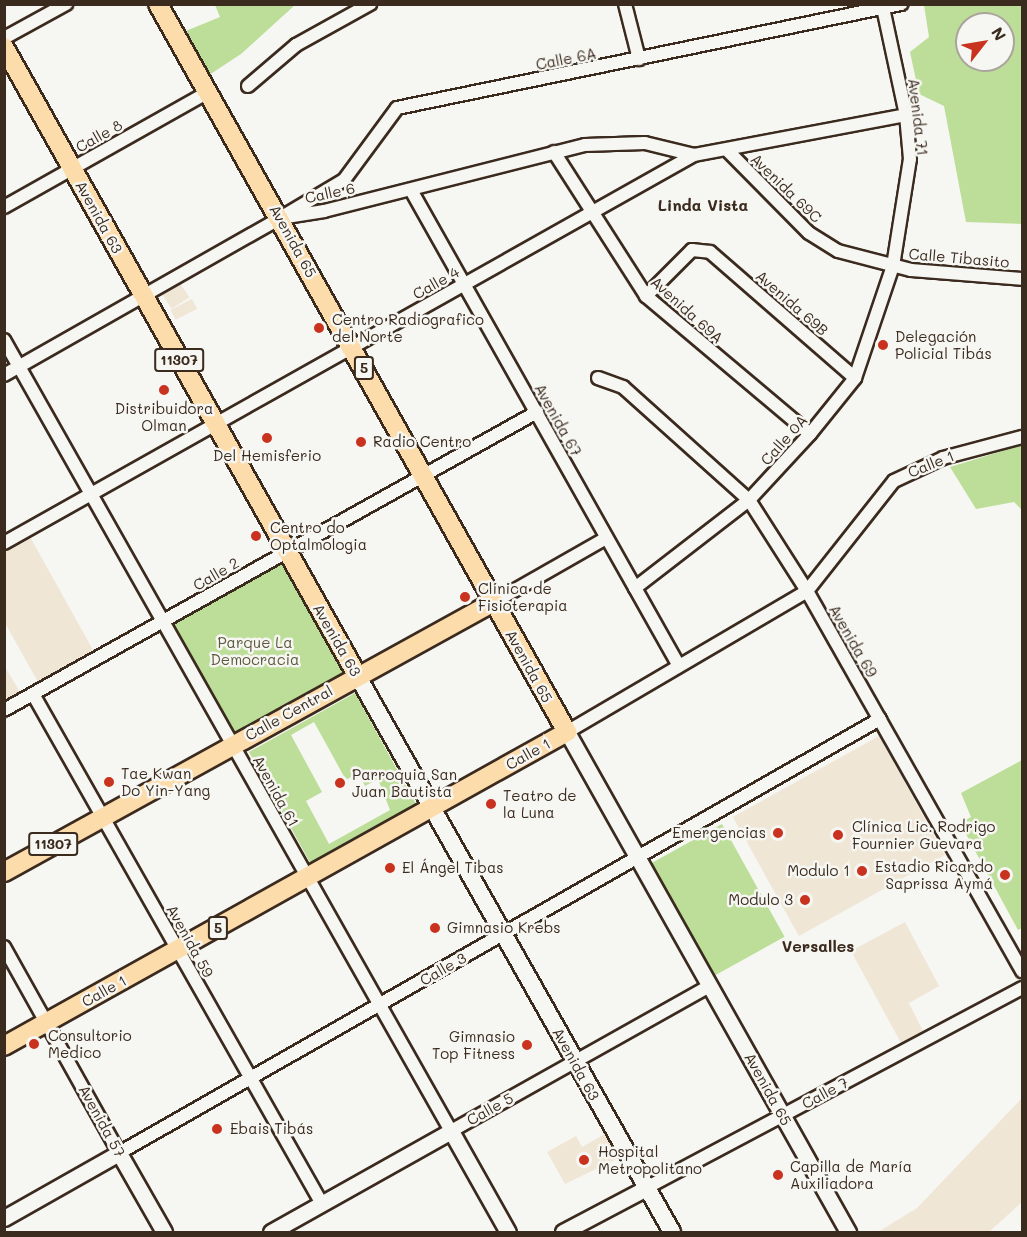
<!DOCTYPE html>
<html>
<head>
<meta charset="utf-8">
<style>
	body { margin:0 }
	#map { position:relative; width:1027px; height:1237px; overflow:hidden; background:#f6f6f2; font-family:Mali,sans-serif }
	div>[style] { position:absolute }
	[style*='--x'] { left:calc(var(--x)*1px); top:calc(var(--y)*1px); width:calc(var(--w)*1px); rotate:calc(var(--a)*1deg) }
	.built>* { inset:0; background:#f0e6d6; transform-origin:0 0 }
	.green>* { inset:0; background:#bcde98; transform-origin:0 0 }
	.roads { filter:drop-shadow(2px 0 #3b2a1e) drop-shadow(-2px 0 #3b2a1e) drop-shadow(0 2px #3b2a1e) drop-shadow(0 -2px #3b2a1e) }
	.minor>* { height:12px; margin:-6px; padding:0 6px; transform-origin:6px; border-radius:6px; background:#f6f6f2 }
	.tertiary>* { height:15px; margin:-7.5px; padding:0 7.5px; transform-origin:7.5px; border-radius:7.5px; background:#f6f6f2 }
	.secondary>* { height:16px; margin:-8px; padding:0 8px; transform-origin:8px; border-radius:8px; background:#f6f6f2 }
	.primary>* { height:18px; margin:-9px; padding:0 9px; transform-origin:9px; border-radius:9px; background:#fddcac }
	.dots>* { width:16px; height:16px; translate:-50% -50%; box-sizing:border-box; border:3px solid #f6f6f2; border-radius:50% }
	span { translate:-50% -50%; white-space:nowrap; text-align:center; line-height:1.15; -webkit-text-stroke:5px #f6f6f2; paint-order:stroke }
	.shield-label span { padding:2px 4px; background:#f6f6f2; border:2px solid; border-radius:4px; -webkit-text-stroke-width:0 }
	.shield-label { font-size:14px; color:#3b2a1e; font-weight:700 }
	.street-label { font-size:15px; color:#3b2a1e }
	.poi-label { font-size:15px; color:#3b2a1e }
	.left { translate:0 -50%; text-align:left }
	.right { translate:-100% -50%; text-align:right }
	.park-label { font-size:15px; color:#5b573c }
	.neighbourhood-label { font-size:16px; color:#3b2a1e; font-weight:700 }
	.frame { position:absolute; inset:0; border:6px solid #3b2a1e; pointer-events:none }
	.north { position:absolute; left:955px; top:12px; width:60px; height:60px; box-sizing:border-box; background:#f6f6f2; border:2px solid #aba49d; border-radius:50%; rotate:59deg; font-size:16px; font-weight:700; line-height:24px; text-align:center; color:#3b2a1e }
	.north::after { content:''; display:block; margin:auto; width:21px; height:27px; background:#c8321e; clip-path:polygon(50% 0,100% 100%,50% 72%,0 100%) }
</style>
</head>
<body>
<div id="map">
	<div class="built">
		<div style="left:180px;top:283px;width:17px;height:21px;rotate:57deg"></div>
		<div style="left:192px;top:299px;width:11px;height:24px;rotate:63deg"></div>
		<div style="clip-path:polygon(29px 535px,93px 650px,38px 682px,5px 623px,4px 549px)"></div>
		<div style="clip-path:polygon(4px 665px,20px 692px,5px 700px,4px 700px)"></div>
		<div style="left:879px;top:736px;width:136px;height:167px;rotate:61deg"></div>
		<div style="clip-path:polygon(905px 922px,939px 986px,909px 1003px,923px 1031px,901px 1043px,851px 951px)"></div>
		<div style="clip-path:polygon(1022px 1098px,1022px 1202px,989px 1232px,878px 1232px,917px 1208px)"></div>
		<div style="clip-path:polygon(610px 1131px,623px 1156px,565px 1184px,547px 1152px,576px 1136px,582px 1147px)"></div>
	</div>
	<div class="green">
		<div style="clip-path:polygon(215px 5px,295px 5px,241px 54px,206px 77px,181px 33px,220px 17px)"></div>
		<div style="clip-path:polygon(evenodd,924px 5px,1022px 5px,1022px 224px,966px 222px,944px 106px,919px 94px,910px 52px,929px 37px,924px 5px,967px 24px,1003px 24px,1003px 60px,967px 60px,967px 24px)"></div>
		<div style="clip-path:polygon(1022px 445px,1022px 510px,1014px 502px,976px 509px,950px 467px)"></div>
		<div style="left:286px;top:557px;width:132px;height:138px;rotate:61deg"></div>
		<div style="clip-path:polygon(evenodd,355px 693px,417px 806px,312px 866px,249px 752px,355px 693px,314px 722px,346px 780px,358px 773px,365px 786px,378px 779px,390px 810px,329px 844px,306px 801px,322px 792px,291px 735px,314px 722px)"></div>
		<div style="clip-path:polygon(1022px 760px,1022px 928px,1018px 930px,960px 823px,971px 817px,961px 793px)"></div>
		<div style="left:722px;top:824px;width:129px;height:85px;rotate:61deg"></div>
	</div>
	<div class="roads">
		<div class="minor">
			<div style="--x:625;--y:4;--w:57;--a:75.7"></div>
			<div style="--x:4;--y:38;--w:71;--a:-28.7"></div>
			<div style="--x:248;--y:86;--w:63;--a:-40.5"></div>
			<div style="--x:296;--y:45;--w:85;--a:-29"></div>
			<div style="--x:728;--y:151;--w:115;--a:45.4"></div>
			<div style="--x:809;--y:233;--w:34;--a:32"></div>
			<div style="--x:838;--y:251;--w:75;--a:14.6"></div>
			<div style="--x:911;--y:270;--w:111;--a:4.6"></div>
			<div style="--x:554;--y:152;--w:171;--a:57.4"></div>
			<div style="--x:646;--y:296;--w:214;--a:40.1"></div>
			<div style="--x:411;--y:190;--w:546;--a:60.62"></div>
			<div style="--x:4;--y:207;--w:234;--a:-29.4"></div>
			<div style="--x:287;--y:214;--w:66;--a:-30.8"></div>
			<div style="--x:344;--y:180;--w:89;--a:-53.6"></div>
			<div style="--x:397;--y:108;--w:515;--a:-11.66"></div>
			<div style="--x:646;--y:296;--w:65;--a:-45"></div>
			<div style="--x:692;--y:250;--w:18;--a:6"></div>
			<div style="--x:710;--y:252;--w:192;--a:41"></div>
			<div style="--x:4;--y:340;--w:909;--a:60.53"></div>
			<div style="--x:451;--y:1131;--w:296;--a:-29.3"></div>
			<div style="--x:4;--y:375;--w:318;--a:-29.6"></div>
			<div style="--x:280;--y:218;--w:45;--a:-9"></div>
			<div style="--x:324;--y:211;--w:269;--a:-14.2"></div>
			<div style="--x:585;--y:145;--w:60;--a:-1.9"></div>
			<div style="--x:645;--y:143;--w:50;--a:13.8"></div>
			<div style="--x:598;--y:378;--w:27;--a:20"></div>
			<div style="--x:623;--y:387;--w:169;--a:41.9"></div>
			<div style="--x:749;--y:500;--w:108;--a:57.5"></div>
			<div style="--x:807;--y:591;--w:437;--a:60.5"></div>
			<div style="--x:4;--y:543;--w:792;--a:-29.35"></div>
			<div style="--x:694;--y:155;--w:216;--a:-10.7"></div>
			<div style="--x:635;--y:588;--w:144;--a:-37.7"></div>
			<div style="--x:749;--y:500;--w:90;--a:-47.3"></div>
			<div style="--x:810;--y:434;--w:72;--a:-51.2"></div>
			<div style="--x:855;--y:378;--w:118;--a:-71.3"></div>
			<div style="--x:893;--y:266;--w:108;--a:-81"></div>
			<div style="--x:910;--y:159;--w:44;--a:-95.2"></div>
			<div style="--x:906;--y:115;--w:109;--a:-102.1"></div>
			<div style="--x:494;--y:602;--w:129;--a:-29.7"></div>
			<div style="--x:33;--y:694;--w:586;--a:60.46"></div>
			<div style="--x:4;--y:710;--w:611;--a:-29.21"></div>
			<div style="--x:567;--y:732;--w:278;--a:-30.4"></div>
			<div style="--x:807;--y:591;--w:140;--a:-51.7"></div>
			<div style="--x:894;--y:481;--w:54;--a:-25.1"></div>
			<div style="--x:943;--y:458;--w:82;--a:-14.9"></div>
			<div style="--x:4;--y:947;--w:236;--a:60.8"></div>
			<div style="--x:119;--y:1153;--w:876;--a:-29.7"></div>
			<div style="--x:646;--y:1188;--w:426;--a:-28"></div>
		</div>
		<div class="tertiary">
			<div style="--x:567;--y:732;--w:574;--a:60.66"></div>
			<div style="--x:4;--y:1218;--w:132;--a:-29.5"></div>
			<div style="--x:119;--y:1153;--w:91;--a:60.3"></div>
			<div style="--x:271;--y:1232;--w:206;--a:-29.3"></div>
			<div style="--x:451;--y:1131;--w:116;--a:60.6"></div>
			<div style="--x:563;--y:1232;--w:94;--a:-27.9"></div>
		</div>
		<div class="secondary">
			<div style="--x:357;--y:675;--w:640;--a:60.51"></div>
		</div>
		<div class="primary">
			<div style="--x:4;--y:47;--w:720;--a:60.66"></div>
			<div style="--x:4;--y:872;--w:559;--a:-28.86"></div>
			<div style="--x:4;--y:1046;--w:645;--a:-29.15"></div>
			<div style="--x:567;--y:732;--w:835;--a:-119.33"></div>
		</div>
	</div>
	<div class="dots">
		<div style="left:319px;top:328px;background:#c8321e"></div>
		<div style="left:883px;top:345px;background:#c8321e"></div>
		<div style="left:164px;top:390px;background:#c8321e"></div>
		<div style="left:267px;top:438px;background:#c8321e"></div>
		<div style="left:361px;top:442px;background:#c8321e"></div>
		<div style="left:256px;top:536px;background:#c8321e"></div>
		<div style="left:465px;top:597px;background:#c8321e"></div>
		<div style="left:109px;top:782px;background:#c8321e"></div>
		<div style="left:340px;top:783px;background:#c8321e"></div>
		<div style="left:491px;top:804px;background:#c8321e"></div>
		<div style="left:778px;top:833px;background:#c8321e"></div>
		<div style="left:838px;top:835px;background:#c8321e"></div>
		<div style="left:390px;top:868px;background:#c8321e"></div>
		<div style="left:862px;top:871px;background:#c8321e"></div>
		<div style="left:1005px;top:875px;background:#c8321e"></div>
		<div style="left:805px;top:900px;background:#c8321e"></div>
		<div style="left:435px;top:928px;background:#c8321e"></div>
		<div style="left:34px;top:1044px;background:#c8321e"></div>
		<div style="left:527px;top:1045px;background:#c8321e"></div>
		<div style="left:217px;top:1129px;background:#c8321e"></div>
		<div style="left:584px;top:1160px;background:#c8321e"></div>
		<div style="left:778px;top:1175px;background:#c8321e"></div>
	</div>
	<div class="shield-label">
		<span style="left:179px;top:360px">11307</span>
		<span style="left:364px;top:368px">5</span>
		<span style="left:53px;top:844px">11307</span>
		<span style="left:218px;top:928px">5</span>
	</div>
	<div class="street-label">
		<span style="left:566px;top:59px;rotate:-11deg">Calle 6A</span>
		<span style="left:918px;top:117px;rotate:83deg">Avenida 71</span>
		<span style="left:99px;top:136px;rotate:-29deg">Calle 8</span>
		<span style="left:786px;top:188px;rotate:44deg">Avenida 69C</span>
		<span style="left:330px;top:193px;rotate:-12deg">Calle 6</span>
		<span style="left:99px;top:217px;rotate:61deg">Avenida 63</span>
		<span style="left:293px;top:241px;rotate:61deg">Avenida 65</span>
		<span style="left:959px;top:258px;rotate:5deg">Calle Tibasito</span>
		<span style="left:436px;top:283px;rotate:-29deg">Calle 4</span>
		<span style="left:792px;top:303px;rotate:41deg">Avenida 69B</span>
		<span style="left:687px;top:310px;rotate:42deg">Avenida 69A</span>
		<span style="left:558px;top:420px;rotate:61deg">Avenida 67</span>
		<span style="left:784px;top:440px;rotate:-48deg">Calle 0A</span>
		<span style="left:931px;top:464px;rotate:-22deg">Calle 1</span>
		<span style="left:216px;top:574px;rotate:-30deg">Calle 2</span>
		<span style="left:337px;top:640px;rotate:60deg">Avenida 63</span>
		<span style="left:853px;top:641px;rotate:60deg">Avenida 69</span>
		<span style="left:529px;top:666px;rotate:61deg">Avenida 65</span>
		<span style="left:289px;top:713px;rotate:-29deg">Calle Central</span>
		<span style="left:528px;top:754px;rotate:-29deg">Calle 1</span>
		<span style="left:276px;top:791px;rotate:61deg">Avenida 61</span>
		<span style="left:190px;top:941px;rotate:61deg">Avenida 59</span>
		<span style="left:443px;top:969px;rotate:-30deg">Calle 3</span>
		<span style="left:104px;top:991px;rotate:-29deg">Calle 1</span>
		<span style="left:576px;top:1064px;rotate:61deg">Avenida 63</span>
		<span style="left:768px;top:1089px;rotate:61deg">Avenida 65</span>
		<span style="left:825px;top:1093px;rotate:-28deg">Calle 7</span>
		<span style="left:490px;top:1109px;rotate:-29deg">Calle 5</span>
		<span style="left:102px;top:1121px;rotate:61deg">Avenida 57</span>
	</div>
	<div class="poi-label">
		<span class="left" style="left:332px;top:328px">Centro Radiografico<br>del Norte</span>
		<span class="left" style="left:895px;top:345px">Delegación<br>Policial Tibás</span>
		<span style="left:164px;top:417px">Distribuidora<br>Olman</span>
		<span class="left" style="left:373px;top:442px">Radio Centro</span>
		<span style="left:267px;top:456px">Del Hemisferio</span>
		<span class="left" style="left:270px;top:536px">Centro do<br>Optalmologia</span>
		<span class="left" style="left:478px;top:597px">Clínica de<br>Fisioterapia</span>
		<span class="left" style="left:121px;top:782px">Tae Kwan<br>Do Yin-Yang</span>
		<span class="left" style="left:352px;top:783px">Parroquia San<br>Juan Bautista</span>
		<span class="left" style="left:503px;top:804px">Teatro de<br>la Luna</span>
		<span class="left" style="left:852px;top:835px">Clínica Lic. Rodrigo<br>Fournier Guevara</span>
		<span class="right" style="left:766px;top:833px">Emergencias</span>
		<span class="right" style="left:993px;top:875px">Estadio Ricardo<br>Saprissa Aymá</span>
		<span class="left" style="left:402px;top:868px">El Ángel Tibas</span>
		<span class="right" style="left:850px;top:871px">Modulo 1</span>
		<span class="right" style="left:793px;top:900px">Modulo 3</span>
		<span class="left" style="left:447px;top:928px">Gimnasio Krebs</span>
		<span class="left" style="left:48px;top:1044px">Consultorio<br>Medico</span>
		<span class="right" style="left:515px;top:1045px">Gimnasio<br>Top Fitness</span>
		<span class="left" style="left:230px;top:1129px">Ebais Tibás</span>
		<span class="left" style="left:598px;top:1160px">Hospital<br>Metropolitano</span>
		<span class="left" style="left:790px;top:1175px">Capilla de María<br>Auxiliadora</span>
	</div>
	<div class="park-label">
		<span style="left:255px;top:651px">Parque La<br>Democracia</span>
	</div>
	<div class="neighbourhood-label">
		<span style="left:703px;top:205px">Linda Vista</span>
		<span style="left:818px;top:946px">Versalles</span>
	</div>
	<div class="frame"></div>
	<div class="north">N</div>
</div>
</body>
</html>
